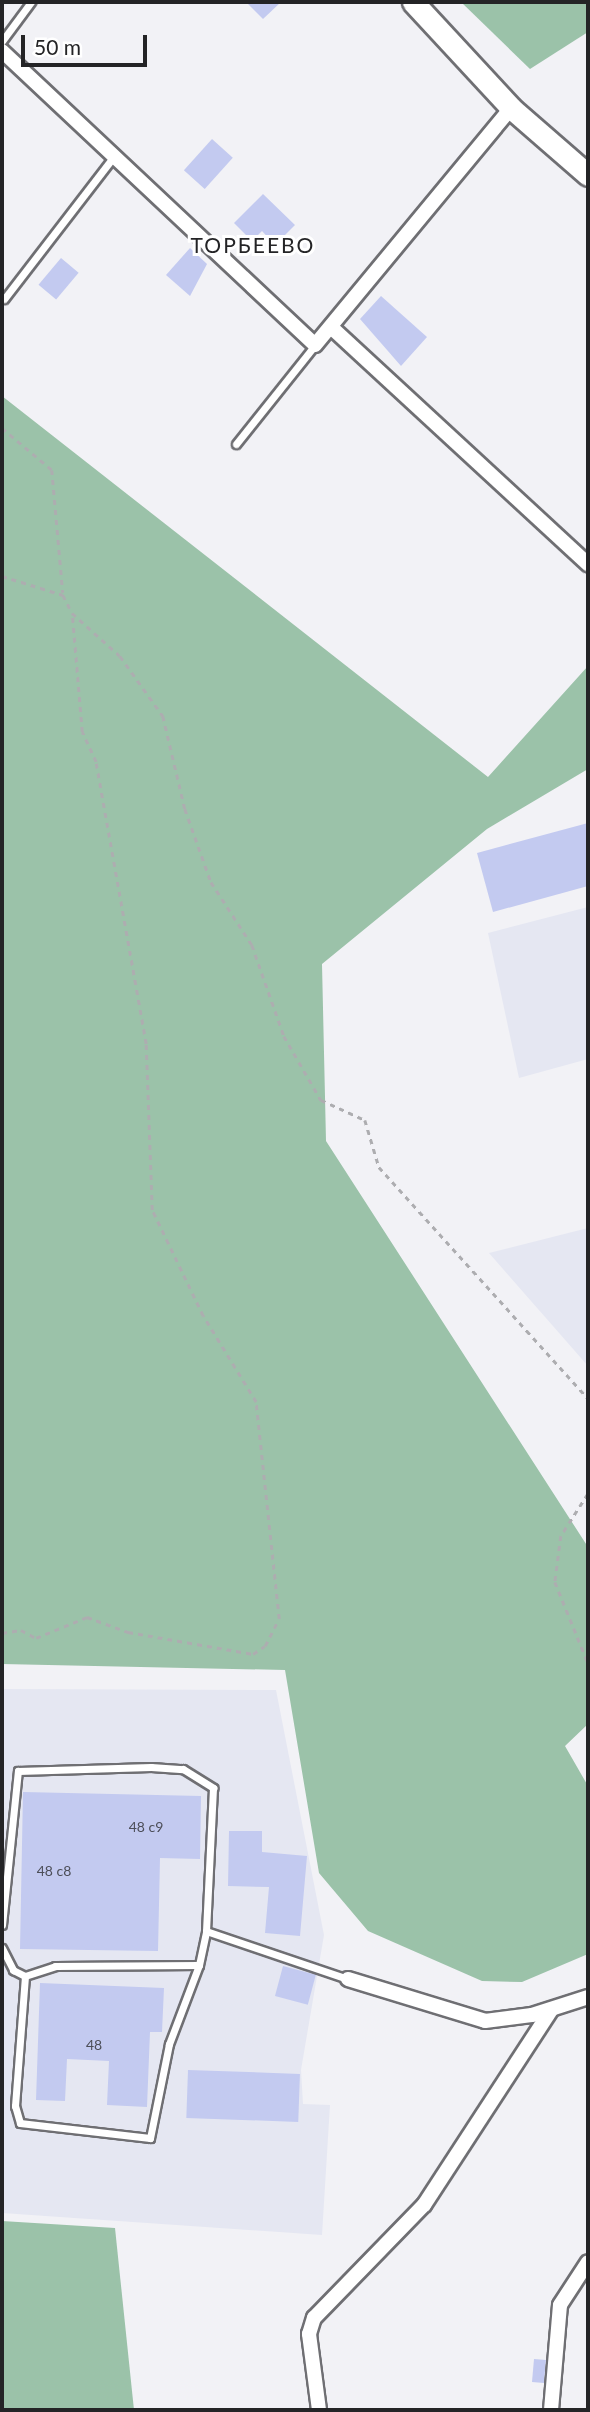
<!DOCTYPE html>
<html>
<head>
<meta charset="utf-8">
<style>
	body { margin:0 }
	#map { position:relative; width:590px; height:2412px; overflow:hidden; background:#f2f2f6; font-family:Lato,sans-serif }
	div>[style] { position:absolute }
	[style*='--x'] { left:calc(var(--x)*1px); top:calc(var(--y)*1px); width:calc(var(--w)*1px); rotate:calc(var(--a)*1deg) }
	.built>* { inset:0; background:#e5e7f2 }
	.forest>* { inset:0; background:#9bc2a9 }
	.building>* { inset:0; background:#c3caf0; transform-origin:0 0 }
	.path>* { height:2.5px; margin-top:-1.25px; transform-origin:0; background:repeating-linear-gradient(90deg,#adadb0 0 5px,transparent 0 10px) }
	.roads { filter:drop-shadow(2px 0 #6f6f73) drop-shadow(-2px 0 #6f6f73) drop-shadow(0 2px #6f6f73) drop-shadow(0 -2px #6f6f73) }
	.service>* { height:7px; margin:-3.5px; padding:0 3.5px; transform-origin:3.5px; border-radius:3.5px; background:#fff }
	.minor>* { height:14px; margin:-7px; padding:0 7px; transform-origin:7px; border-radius:7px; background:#fff }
	.secondary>* { height:21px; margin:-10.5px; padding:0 10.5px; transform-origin:10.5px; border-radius:10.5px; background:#fff }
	span { translate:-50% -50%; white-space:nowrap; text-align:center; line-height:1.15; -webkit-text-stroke:6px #fff; paint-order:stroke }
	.number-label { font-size:14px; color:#4c4e58 }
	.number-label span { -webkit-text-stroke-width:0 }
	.quarter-label { font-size:21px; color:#242426; letter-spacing:2px }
	.frame { position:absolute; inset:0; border:4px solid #242426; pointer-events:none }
	.scale { position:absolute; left:21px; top:35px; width:126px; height:32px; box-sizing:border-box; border:4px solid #242426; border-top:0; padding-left:9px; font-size:21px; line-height:24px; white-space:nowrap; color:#242426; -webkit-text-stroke:5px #fff; paint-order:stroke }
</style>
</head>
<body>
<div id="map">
	<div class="built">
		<div style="clip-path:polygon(588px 907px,588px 1059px,519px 1078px,488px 933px)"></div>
		<div style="clip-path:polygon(588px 1228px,588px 1366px,489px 1253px)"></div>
		<div style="clip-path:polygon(2px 1689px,276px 1690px,324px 1935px,301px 2070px,303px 2104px,330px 2105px,322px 2235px,2px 2213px)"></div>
	</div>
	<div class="forest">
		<div style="clip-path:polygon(461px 2px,588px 2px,588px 32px,530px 69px)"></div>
		<div style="clip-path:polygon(2px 396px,488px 777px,588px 666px,588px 769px,487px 829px,322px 964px,326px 1141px,588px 1547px,588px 1724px,565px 1746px,588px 1786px,588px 1954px,522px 1982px,482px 1981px,368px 1931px,319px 1873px,285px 1670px,2px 1664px)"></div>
		<div style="clip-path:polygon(2px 2221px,115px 2228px,134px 2410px,2px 2410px)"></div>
	</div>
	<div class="building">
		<div style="clip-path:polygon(246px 2px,281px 2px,263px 19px)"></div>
		<div style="left:212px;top:139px;width:28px;height:42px;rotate:42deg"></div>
		<div style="clip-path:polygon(263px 194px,295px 225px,275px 245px,262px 231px,252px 241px,234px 223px)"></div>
		<div style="clip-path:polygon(190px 248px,207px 264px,190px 296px,166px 275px)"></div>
		<div style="left:61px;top:258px;width:23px;height:35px;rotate:40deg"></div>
		<div style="clip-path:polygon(381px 296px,427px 337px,401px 366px,360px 319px)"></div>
		<div style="clip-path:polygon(588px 823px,588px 886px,493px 912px,477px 853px)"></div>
		<div style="clip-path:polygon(23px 1792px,201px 1796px,200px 1859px,160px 1858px,158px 1951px,20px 1949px)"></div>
		<div style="clip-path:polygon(229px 1831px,262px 1831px,262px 1852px,307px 1856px,300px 1936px,265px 1933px,269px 1887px,228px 1886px)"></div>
		<div style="left:283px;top:1966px;width:34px;height:31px;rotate:15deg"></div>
		<div style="clip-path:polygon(40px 1983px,164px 1988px,162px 2032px,150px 2032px,147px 2107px,107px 2105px,109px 2061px,67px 2059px,65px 2101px,36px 2100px)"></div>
		<div style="left:188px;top:2070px;width:112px;height:48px;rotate:2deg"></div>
		<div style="left:534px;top:2359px;width:12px;height:23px;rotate:5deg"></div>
	</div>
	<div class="path">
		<div style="--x:2;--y:428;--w:65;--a:40"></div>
		<div style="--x:52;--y:470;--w:123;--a:84.9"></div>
		<div style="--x:2;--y:576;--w:64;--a:17.3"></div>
		<div style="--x:63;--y:595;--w:20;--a:63"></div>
		<div style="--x:72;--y:613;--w:64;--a:41.9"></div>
		<div style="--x:120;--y:656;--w:74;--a:54.4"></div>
		<div style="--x:163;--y:716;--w:96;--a:76.7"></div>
		<div style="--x:185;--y:809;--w:77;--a:70.4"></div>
		<div style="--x:211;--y:882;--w:75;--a:56.9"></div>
		<div style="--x:252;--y:945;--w:96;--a:70.6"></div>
		<div style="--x:284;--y:1036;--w:74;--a:60"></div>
		<div style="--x:321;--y:1100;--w:48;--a:24.4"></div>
		<div style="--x:365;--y:1120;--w:49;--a:73.4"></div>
		<div style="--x:379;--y:1167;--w:312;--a:47.9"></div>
		<div style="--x:588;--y:1494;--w:50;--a:122.7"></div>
		<div style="--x:561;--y:1536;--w:46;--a:97.4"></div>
		<div style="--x:555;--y:1582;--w:87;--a:67.8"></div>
		<div style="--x:2;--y:1633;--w:19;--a:-9"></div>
		<div style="--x:21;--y:1630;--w:17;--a:28"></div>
		<div style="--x:36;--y:1638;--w:55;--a:-22.4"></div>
		<div style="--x:87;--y:1617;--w:44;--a:20.1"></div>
		<div style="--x:128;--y:1632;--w:127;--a:10"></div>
		<div style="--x:253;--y:1654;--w:14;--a:-34"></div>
		<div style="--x:265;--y:1646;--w:30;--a:-63"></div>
		<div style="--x:279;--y:1619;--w:218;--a:-96.1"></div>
		<div style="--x:256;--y:1402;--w:101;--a:-121.6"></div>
		<div style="--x:203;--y:1316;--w:118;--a:-115.7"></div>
		<div style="--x:152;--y:1210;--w:166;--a:-92.1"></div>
		<div style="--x:146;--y:1044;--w:286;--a:-100.1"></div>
		<div style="--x:96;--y:762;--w:33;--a:-115"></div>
		<div style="--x:82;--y:732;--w:119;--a:-94.8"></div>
	</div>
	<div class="roads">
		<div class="service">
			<div style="--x:2;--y:41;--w:49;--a:-53.4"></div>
			<div style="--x:4;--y:299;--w:177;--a:-52.4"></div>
			<div style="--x:236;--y:444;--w:127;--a:-51.4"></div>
			<div style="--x:2;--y:1925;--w:155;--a:-84.1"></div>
			<div style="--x:18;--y:1771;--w:133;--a:-1.7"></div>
			<div style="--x:151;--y:1767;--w:32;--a:4"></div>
			<div style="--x:183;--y:1769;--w:36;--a:32"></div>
			<div style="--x:213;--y:1788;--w:143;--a:92.8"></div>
			<div style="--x:2;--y:1948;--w:25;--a:63"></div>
			<div style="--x:13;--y:1970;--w:13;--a:27"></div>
			<div style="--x:199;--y:1965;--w:85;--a:110.8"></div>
			<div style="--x:169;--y:2044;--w:96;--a:101.4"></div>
			<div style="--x:150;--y:2138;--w:131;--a:-173.4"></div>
			<div style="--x:20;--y:2123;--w:18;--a:-106"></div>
			<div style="--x:15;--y:2106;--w:130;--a:-85.6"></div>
			<div style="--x:25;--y:1976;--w:32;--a:-18"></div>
			<div style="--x:55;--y:1966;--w:144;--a:-0.4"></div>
			<div style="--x:199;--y:1965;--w:35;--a:-78"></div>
			<div style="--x:206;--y:1931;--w:150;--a:18.7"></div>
		</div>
		<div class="minor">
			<div style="--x:2;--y:51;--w:429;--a:43.2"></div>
			<div style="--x:315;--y:345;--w:308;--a:-50.4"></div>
			<div style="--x:331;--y:327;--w:350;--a:42.7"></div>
			<div style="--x:348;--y:1979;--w:143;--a:17"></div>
			<div style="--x:485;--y:2021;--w:47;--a:-7.3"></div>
			<div style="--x:532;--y:2015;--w:59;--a:-17.8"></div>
			<div style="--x:319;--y:2410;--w:77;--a:-97.5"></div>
			<div style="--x:309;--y:2334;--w:17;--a:-73"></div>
			<div style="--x:314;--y:2318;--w:158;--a:-45.8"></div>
			<div style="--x:424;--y:2205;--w:233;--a:-56.9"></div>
			<div style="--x:551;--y:2410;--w:105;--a:-85.1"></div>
			<div style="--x:560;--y:2305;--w:51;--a:-56.9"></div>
		</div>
		<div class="secondary">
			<div style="--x:413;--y:2;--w:144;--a:47.2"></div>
			<div style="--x:511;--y:108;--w:102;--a:41"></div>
		</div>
	</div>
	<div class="number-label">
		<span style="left:146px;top:1827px">48 с9</span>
		<span style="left:54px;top:1871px">48 с8</span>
		<span style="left:94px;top:2045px">48</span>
	</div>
	<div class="quarter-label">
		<span style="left:253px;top:245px">ТОРБЕЕВО</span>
	</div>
	<div class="frame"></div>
	<div class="scale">50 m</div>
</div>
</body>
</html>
